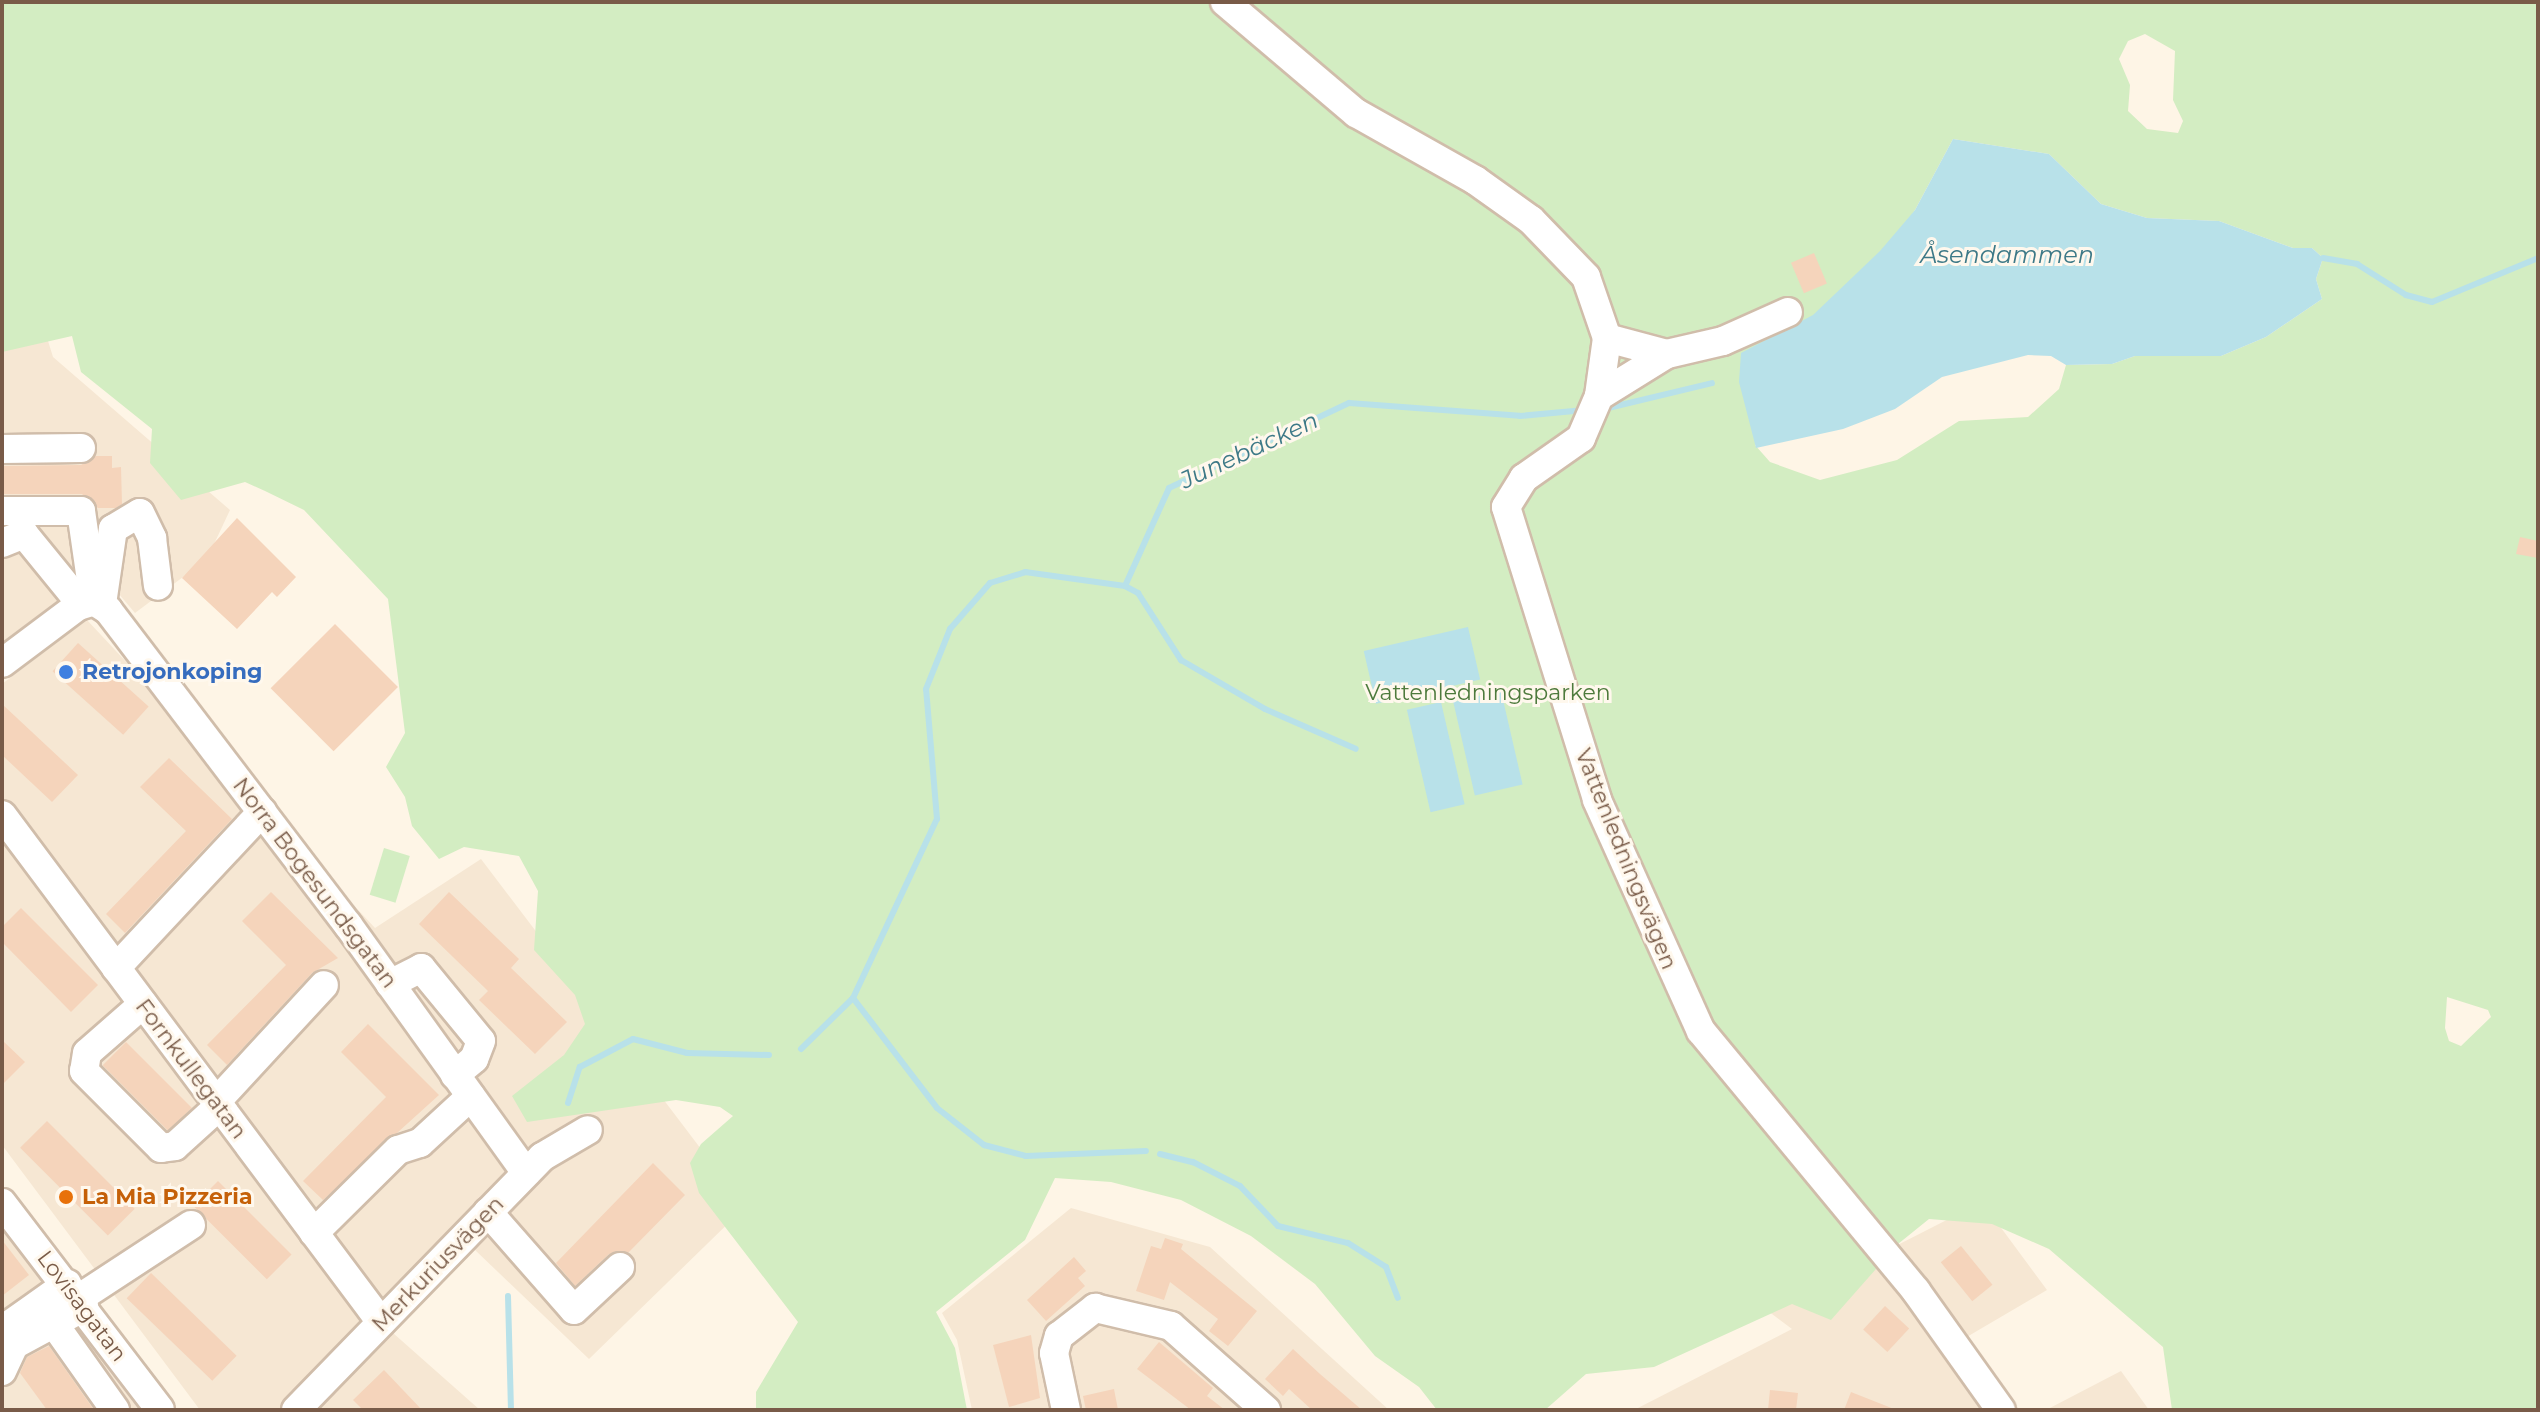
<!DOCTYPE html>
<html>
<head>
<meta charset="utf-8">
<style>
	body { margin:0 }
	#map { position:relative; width:2540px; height:1412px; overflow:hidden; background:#fef5e6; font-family:Montserrat,sans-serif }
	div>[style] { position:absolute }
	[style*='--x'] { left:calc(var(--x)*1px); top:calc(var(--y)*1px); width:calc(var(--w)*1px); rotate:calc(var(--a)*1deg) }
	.residential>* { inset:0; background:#f6e7d3 }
	.green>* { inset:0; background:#d3edc2; transform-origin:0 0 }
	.water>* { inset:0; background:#b8e1e9; transform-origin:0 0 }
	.stream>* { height:6px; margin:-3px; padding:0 3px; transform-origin:3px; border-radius:3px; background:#b8e1e9 }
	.building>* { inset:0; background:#f5d4bb; transform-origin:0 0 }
	.roads { filter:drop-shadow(2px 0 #d0bdaa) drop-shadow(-2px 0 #d0bdaa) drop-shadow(0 2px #d0bdaa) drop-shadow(0 -2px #d0bdaa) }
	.minor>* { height:28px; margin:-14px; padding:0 14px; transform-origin:14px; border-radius:14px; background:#fff }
	.dots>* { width:22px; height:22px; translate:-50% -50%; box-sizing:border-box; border:4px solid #fff8ed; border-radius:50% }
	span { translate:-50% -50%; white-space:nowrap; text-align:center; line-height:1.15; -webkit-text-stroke:6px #fff8ed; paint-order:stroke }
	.shop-label { font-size:22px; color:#366cbe; font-weight:700 }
	.left { translate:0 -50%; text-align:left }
	.park-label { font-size:22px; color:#4d7a3c }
	.street-label { font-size:22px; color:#795b48 }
	.food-label { font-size:22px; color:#c56008; font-weight:700 }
	.water-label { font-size:24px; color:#3d7987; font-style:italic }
	.frame { position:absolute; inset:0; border:4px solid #795b48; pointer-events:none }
</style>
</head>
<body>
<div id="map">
	<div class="residential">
		<div style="clip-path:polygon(2px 282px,40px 315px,53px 357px,230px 510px,207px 559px,135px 613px,102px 574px,2px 651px)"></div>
		<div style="clip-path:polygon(87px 620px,375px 928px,481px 859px,745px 1207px,589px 1359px,475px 1250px,393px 1333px,480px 1410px,200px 1410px,2px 1145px,2px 684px)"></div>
		<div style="clip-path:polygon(1982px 1202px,2047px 1290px,1948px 1348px,1988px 1410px,1634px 1410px,1792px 1329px,1768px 1311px)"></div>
		<div style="clip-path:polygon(1071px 1208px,1210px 1247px,1389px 1410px,972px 1410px,957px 1340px,942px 1313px)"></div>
		<div style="clip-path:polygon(2px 1225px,144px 1410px,2px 1410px)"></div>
		<div style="clip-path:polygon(2121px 1371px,2149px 1410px,2046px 1410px)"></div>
	</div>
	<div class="green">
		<div style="clip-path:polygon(evenodd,2px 2px,2538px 2px,2538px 1410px,2172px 1410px,2163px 1347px,2049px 1249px,1992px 1224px,1929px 1219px,1898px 1244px,1831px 1320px,1792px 1304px,1654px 1367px,1586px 1374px,1545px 1410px,1437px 1410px,1419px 1387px,1375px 1356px,1315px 1284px,1251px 1236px,1181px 1200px,1111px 1182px,1055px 1178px,1025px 1240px,936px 1312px,955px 1348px,967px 1410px,756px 1410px,756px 1392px,798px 1322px,699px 1193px,690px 1163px,701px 1144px,733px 1116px,720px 1107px,676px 1100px,527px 1122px,512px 1096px,564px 1055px,585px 1024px,575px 995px,534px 950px,538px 891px,519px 856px,464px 847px,439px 859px,412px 826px,405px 797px,386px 767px,405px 733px,388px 599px,304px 510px,265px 491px,245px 482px,181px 500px,150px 463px,152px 429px,81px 372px,72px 336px,2px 352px,2px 2px,2145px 34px,2175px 51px,2173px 100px,2183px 121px,2178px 133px,2147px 129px,2128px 111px,2130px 85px,2119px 59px,2128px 41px,2145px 34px,2px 2px,1953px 139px,2049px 154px,2101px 204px,2147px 218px,2219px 221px,2293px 248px,2312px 248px,2323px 258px,2316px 279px,2322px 299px,2266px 337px,2221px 356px,2135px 356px,2112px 364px,2066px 365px,2059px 389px,2028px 417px,1959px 421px,1897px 460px,1820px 480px,1770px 462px,1755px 445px,1915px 210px,1953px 139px,2px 2px,2447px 997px,2488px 1010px,2491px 1017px,2461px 1046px,2449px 1041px,2445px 1028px,2447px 997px)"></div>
		<div style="left:384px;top:848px;width:27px;height:49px;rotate:17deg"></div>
	</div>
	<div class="water">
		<div style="clip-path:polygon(1953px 139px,2049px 154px,2101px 204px,2147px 218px,2219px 221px,2293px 248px,2312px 248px,2323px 258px,2316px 279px,2322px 299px,2266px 337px,2221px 356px,2135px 356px,2112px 364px,2066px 365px,2051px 356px,2028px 355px,1942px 377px,1895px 409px,1843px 429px,1756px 448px,1739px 382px,1741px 353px,1813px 315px,1880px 251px,1915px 210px)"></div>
		<div style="left:1468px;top:627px;width:54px;height:107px;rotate:77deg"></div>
		<div style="left:1501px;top:691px;width:96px;height:49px;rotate:77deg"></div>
		<div style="left:1441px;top:702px;width:105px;height:35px;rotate:77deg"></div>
	</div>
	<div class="stream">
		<div style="--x:2323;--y:258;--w:35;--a:10"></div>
		<div style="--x:2357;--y:264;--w:58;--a:32.3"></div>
		<div style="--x:2406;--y:295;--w:27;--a:15"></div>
		<div style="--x:2432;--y:302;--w:115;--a:-22.5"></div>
		<div style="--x:1604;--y:409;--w:111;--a:-13.5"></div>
		<div style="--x:1125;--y:586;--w:15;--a:28"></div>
		<div style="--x:1138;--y:593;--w:80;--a:57.3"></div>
		<div style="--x:1181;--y:660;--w:97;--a:30.3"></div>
		<div style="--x:1265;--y:709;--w:99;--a:23.7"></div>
		<div style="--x:853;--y:998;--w:138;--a:52.6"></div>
		<div style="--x:937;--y:1108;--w:60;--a:38.2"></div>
		<div style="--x:984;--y:1145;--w:43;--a:14.7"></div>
		<div style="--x:1026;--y:1156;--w:120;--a:-2.4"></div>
		<div style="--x:801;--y:1049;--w:73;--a:-44.4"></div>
		<div style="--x:853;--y:998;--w:198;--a:-64.9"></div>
		<div style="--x:937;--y:819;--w:130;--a:-94.8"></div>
		<div style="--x:926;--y:689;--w:65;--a:-68.2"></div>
		<div style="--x:950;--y:629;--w:61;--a:-49"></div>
		<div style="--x:990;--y:583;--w:37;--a:-17"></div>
		<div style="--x:1025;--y:572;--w:101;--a:8"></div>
		<div style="--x:1125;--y:586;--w:107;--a:-65.8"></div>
		<div style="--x:1169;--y:488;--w:199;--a:-25.3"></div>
		<div style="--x:1349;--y:403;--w:171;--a:4.3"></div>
		<div style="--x:1520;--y:416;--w:65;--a:-5.3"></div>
		<div style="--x:568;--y:1103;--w:38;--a:-72"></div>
		<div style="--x:580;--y:1067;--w:60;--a:-27.8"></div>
		<div style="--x:633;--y:1039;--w:56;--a:14.5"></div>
		<div style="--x:687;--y:1053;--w:82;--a:1.4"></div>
		<div style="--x:1160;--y:1154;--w:34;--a:14"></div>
		<div style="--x:1193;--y:1162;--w:53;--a:27.1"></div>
		<div style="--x:1240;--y:1186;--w:55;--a:46.5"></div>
		<div style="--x:1278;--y:1226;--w:72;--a:13.7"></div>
		<div style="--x:1348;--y:1243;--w:45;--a:32.3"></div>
		<div style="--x:1386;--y:1267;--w:33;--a:69"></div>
		<div style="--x:508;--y:1296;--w:114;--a:88.5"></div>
	</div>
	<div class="building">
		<div style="left:1814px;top:253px;width:33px;height:25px;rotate:67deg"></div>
		<div style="clip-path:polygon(96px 456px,112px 456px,112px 468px,121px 467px,122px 504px,116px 508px,98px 508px,82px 494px,2px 494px,2px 466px,81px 465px)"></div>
		<div style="clip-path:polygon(237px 518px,296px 577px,277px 597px,272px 592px,237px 629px,182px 578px)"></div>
		<div style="clip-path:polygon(2520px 537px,2538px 541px,2538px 558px,2516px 554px)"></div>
		<div style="left:335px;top:624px;width:89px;height:91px;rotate:45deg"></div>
		<div style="left:78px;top:643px;width:95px;height:38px;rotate:42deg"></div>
		<div style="clip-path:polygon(2px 704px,78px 775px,52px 802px,2px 755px)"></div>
		<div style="clip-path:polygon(169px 758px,232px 819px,125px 933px,106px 914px,186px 831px,140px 787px)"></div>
		<div style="clip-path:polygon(271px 892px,338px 958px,312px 973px,227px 1065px,207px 1045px,286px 965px,242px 921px)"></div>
		<div style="clip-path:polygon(449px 892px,519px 959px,511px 968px,567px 1022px,535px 1054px,479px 1000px,488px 991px,419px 924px)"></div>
		<div style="clip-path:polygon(21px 908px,98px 985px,71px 1012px,2px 942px,2px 927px)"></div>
		<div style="clip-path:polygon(368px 1024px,439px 1095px,323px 1200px,303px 1181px,386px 1097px,341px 1052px)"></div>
		<div style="clip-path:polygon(2px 1040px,25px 1062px,2px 1085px)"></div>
		<div style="left:126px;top:1042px;width:93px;height:33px;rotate:45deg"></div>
		<div style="left:47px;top:1121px;width:124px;height:38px;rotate:45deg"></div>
		<div style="clip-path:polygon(653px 1163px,685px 1195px,628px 1253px,609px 1254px,575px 1286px,556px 1263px)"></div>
		<div style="left:218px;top:1181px;width:104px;height:35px;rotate:45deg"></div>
		<div style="clip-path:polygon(1165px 1238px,1183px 1244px,1181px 1249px,1257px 1311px,1228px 1346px,1209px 1331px,1218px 1319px,1170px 1282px,1164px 1300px,1136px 1291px,1151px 1246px,1161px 1249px)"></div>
		<div style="clip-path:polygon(2px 1240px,29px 1275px,2px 1296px)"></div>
		<div style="left:1961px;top:1246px;width:50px;height:26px;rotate:51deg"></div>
		<div style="clip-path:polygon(1074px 1257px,1086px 1271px,1078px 1278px,1085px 1286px,1046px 1321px,1027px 1300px)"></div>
		<div style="left:151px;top:1273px;width:119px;height:35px;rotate:44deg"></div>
		<div style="left:1885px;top:1306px;width:33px;height:32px;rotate:43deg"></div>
		<div style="clip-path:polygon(1031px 1335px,1040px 1398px,1009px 1407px,993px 1345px)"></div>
		<div style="clip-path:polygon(1159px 1342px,1213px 1388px,1207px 1396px,1225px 1410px,1191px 1410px,1137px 1369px)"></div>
		<div style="clip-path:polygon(49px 1346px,94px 1410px,47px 1410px,20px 1373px,27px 1357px)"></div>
		<div style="clip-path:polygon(1293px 1349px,1320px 1374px,1362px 1410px,1312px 1410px,1289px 1389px,1283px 1396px,1265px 1379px)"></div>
		<div style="clip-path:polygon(384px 1370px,422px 1410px,363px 1410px,353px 1400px)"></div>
		<div style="clip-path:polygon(1114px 1389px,1118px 1410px,1086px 1410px,1083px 1396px)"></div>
		<div style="clip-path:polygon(1770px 1390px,1798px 1393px,1796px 1410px,1768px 1410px)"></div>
		<div style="clip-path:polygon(1851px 1392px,1894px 1409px,1894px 1410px,1844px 1410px)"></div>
	</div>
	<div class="roads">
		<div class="minor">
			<div style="--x:1225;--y:2;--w:172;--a:40.3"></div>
			<div style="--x:1356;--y:113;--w:137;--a:29.4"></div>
			<div style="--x:1475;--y:180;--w:69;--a:35.5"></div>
			<div style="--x:1531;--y:220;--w:79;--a:46"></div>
			<div style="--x:1586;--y:277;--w:65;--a:71"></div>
			<div style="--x:1607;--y:338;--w:59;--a:97.9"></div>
			<div style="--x:1599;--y:396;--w:46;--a:113.2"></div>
			<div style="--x:1581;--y:438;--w:70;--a:144.9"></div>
			<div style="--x:1524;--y:478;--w:34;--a:122"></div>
			<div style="--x:1506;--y:507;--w:307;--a:72.7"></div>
			<div style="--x:1597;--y:800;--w:253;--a:65.8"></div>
			<div style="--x:1701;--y:1031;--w:337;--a:50.4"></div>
			<div style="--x:1916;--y:1291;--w:146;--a:54.5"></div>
			<div style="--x:1607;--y:338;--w:62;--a:14.9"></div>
			<div style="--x:1667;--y:354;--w:57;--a:-13.1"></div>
			<div style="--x:1723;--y:341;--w:71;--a:-24"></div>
			<div style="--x:1599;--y:396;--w:80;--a:-31.7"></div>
			<div style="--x:2;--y:449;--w:79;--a:-0.7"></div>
			<div style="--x:2;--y:511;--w:79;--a:0"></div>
			<div style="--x:81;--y:511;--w:91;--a:81.8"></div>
			<div style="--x:2;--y:543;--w:24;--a:-22"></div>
			<div style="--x:24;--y:534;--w:90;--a:50.8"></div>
			<div style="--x:94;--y:601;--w:17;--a:33"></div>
			<div style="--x:108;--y:610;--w:396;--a:52.7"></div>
			<div style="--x:348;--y:925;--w:305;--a:54.3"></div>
			<div style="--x:102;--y:604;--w:76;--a:-81.7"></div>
			<div style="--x:113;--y:529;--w:31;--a:-31"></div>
			<div style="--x:140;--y:513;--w:28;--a:64"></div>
			<div style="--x:152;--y:538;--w:48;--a:82.9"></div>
			<div style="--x:2;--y:663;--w:95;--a:-36.9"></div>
			<div style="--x:78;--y:606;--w:17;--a:-17"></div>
			<div style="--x:2;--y:815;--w:633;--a:53.22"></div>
			<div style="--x:116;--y:968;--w:214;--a:-46.9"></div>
			<div style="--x:390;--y:984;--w:35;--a:-27"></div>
			<div style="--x:421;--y:968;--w:94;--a:50.6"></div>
			<div style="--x:481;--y:1041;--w:19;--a:111"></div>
			<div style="--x:474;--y:1059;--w:25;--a:140"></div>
			<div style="--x:143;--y:1004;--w:74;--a:138.8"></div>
			<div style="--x:87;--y:1053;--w:18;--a:99"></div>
			<div style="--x:84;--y:1071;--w:109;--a:45"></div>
			<div style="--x:161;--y:1148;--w:14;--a:-8"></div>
			<div style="--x:175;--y:1146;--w:59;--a:-42.3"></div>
			<div style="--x:216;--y:1102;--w:159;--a:-47.3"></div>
			<div style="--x:2;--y:1203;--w:260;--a:52.6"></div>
			<div style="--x:488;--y:1212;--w:130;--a:48.7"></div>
			<div style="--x:574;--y:1310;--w:63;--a:-43.1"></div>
			<div style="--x:314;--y:1233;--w:118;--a:-44.7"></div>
			<div style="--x:398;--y:1150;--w:23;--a:-18"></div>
			<div style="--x:420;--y:1143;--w:69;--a:-42.7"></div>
			<div style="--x:78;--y:1299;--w:135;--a:-33.2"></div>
			<div style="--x:52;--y:1321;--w:109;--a:54.7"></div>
			<div style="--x:2;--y:1330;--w:80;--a:-35.3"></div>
			<div style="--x:2;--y:1371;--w:29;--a:-65"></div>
			<div style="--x:14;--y:1345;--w:80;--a:-28.5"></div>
			<div style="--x:296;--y:1410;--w:353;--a:-45.8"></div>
			<div style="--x:542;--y:1157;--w:53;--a:-30.4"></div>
			<div style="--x:1066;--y:1410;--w:58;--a:-101.9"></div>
			<div style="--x:1054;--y:1353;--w:18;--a:-74"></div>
			<div style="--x:1059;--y:1336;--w:46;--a:-37.9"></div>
			<div style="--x:1095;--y:1308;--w:78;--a:13.3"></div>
			<div style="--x:1171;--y:1326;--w:127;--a:41.5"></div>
		</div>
	</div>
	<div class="dots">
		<div style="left:66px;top:672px;background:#3f7fe0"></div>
		<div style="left:66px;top:1197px;background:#e8710a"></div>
	</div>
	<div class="shop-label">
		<span class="left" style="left:82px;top:672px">Retrojonkoping</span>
	</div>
	<div class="park-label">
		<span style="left:1488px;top:693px">Vattenledningsparken</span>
	</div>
	<div class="street-label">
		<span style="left:1626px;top:859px;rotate:68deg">Vattenledningsvägen</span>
		<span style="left:315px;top:883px;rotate:53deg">Norra Bogesundsgatan</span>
		<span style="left:191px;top:1069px;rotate:53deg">Fornkullegatan</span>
		<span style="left:438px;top:1264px;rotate:-46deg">Merkuriusvägen</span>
		<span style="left:82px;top:1306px;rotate:53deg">Lovisagatan</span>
	</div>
	<div class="food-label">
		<span class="left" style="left:82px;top:1197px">La Mia Pizzeria</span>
	</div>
	<div class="water-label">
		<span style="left:2007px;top:255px">Åsendammen</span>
		<span style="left:1249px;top:450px;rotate:-25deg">Junebäcken</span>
	</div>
	<div class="frame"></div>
</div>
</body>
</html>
